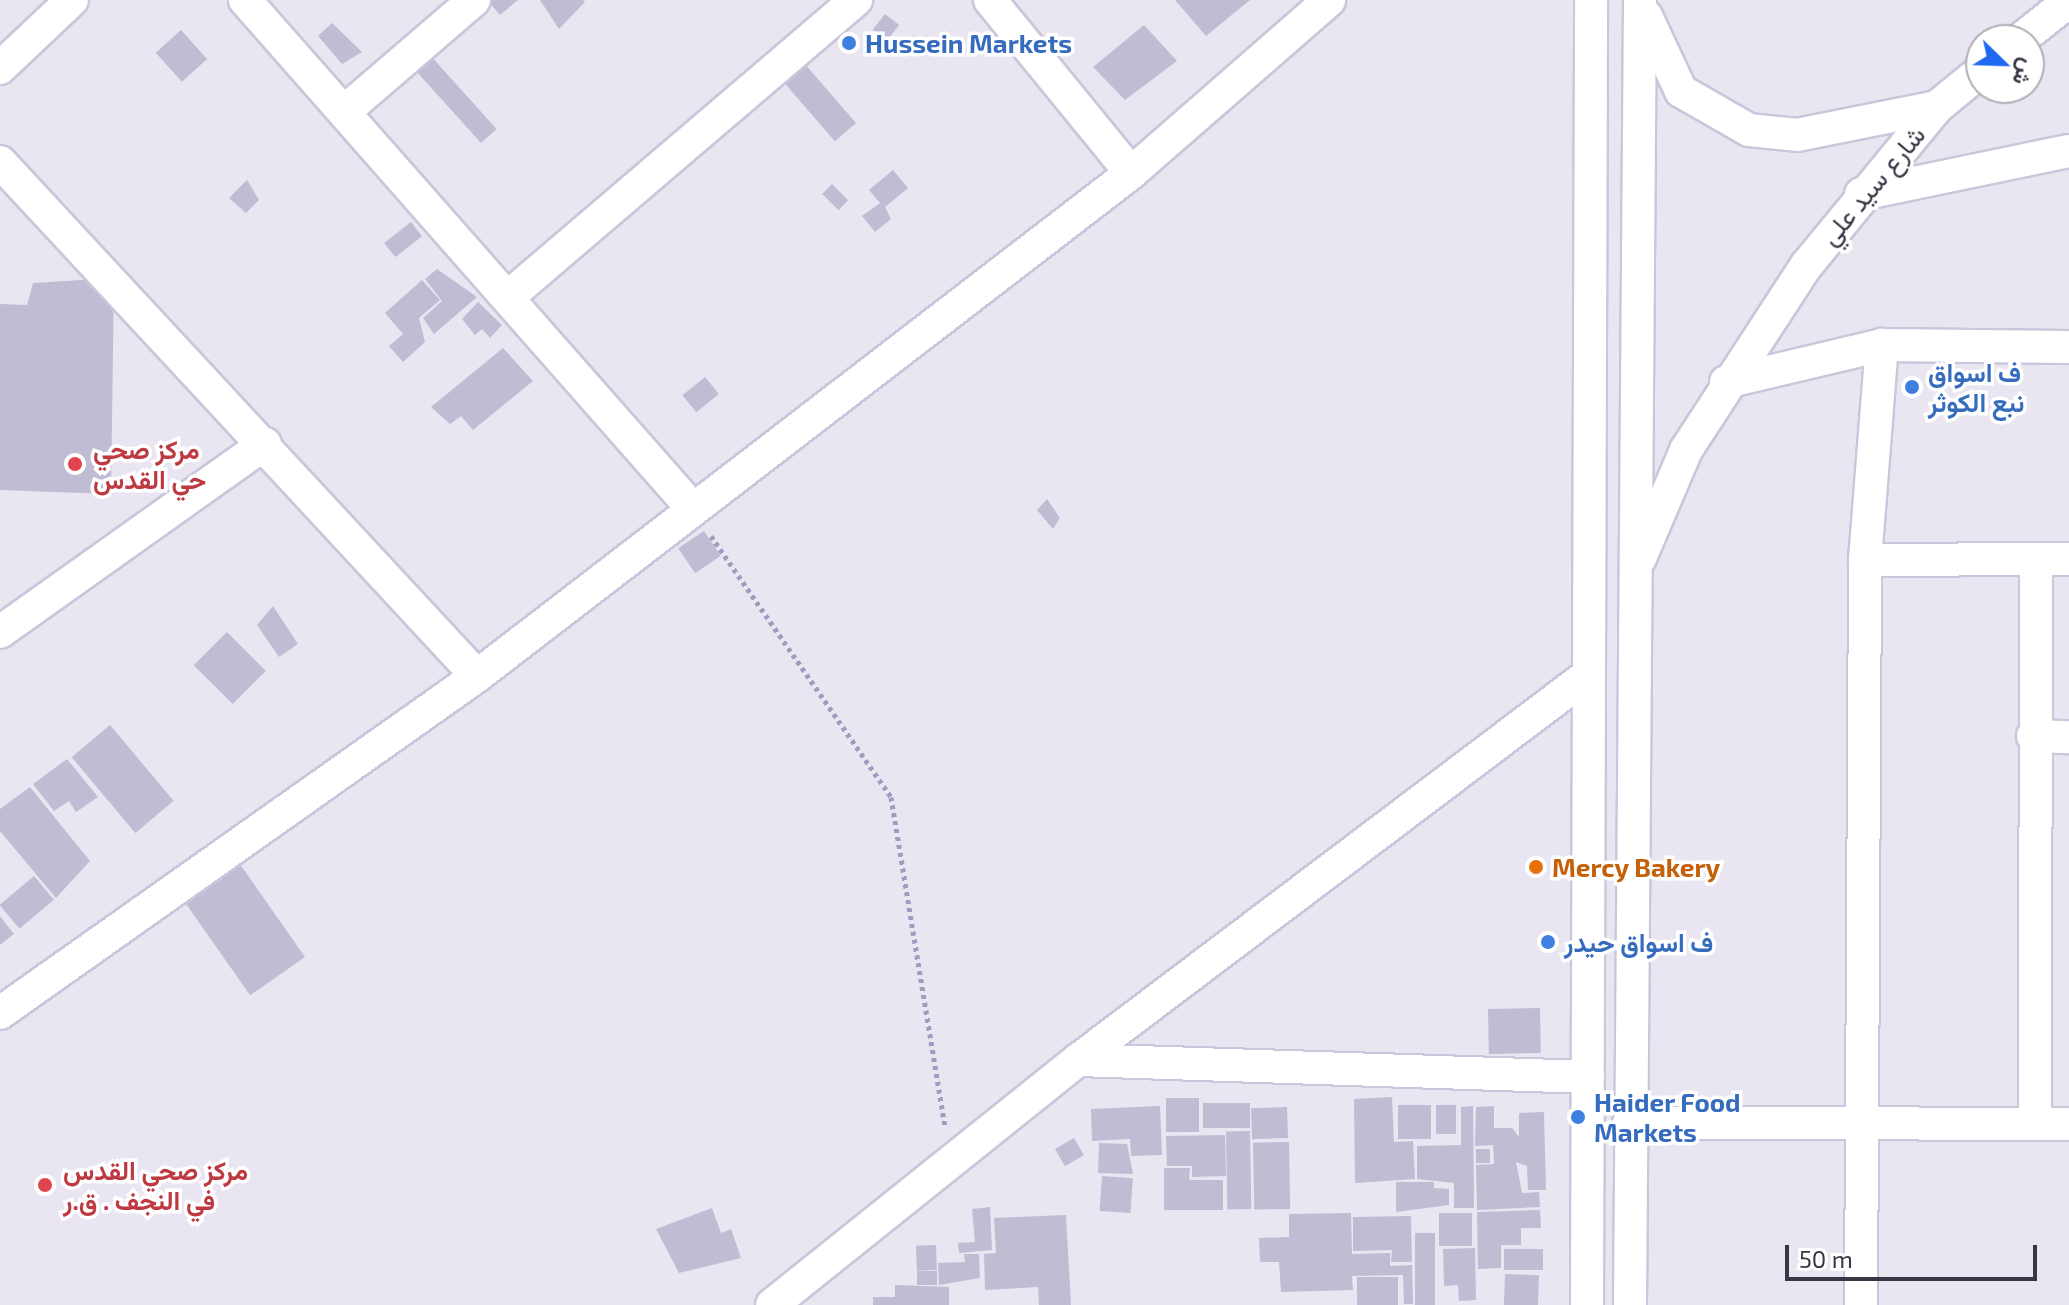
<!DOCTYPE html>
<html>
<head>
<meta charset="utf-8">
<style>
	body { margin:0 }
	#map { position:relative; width:2069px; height:1305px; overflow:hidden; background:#e9e6f2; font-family:"Exo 2",Vazirmatn,sans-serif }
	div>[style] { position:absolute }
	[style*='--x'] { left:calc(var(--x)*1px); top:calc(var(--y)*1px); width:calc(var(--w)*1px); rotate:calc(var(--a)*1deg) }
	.building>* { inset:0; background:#bfbcd4; transform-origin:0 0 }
	.path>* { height:5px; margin-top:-2.5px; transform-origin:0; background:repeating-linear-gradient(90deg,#a09bbf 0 4px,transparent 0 8px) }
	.roads { filter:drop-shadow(2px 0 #cac6db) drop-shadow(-2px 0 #cac6db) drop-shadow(0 2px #cac6db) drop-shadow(0 -2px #cac6db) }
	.minor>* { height:32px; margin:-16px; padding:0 16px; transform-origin:16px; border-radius:16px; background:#fff }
	.dots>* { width:22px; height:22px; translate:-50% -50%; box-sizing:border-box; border:4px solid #fff; border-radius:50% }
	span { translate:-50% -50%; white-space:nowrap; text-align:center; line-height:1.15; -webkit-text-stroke:7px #fff; paint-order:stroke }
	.shop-label { font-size:26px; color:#366cbe; font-weight:700 }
	.left { translate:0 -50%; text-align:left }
	.street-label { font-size:26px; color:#373645 }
	.health-label { font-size:26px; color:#be3a42; font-weight:700 }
	.food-label { font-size:26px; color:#c56008; font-weight:700 }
	.north { position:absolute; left:1965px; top:24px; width:80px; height:80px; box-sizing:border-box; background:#fff; border:2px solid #afafb5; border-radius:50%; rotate:113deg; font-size:22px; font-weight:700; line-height:32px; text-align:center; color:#373645 }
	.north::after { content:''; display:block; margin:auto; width:28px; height:36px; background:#1e68f2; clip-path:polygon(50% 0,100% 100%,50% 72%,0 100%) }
	.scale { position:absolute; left:1785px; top:1245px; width:252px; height:36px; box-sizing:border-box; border:4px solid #373645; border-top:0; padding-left:10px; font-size:24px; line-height:28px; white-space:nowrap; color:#373645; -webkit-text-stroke:6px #fff; paint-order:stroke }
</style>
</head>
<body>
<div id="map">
	<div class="building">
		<div style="clip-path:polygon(487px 0,518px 0,500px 15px)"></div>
		<div style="clip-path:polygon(540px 0,583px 0,585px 2px,559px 29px)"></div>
		<div style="clip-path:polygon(1175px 0,1250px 0,1206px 36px)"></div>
		<div style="left:885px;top:14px;width:18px;height:20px;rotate:38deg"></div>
		<div style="clip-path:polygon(332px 23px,362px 52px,342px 64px,318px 36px)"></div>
		<div style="clip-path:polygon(1144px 25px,1177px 61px,1125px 100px,1093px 67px)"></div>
		<div style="left:181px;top:30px;width:39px;height:34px;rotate:48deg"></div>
		<div style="left:429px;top:54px;width:101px;height:21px;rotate:48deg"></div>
		<div style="left:797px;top:55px;width:90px;height:28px;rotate:49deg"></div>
		<div style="clip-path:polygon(893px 170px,908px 188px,885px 207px,891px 219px,875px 232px,862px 216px,880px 203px,869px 190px)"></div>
		<div style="clip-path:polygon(247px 180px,259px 200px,246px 213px,229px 198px)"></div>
		<div style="left:832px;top:184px;width:23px;height:14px;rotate:45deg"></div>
		<div style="left:411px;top:222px;width:18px;height:34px;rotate:52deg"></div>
		<div style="clip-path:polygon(437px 269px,477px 297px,434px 334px,423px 318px,442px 301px,425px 279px)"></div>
		<div style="clip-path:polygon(114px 278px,111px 494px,0 490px,0 304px,27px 305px,33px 283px)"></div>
		<div style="clip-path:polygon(422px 280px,440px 300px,419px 318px,425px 342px,403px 362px,389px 346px,403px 334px,385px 313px)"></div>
		<div style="clip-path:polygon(478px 302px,502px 325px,490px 338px,482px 329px,475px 335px,462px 319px)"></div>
		<div style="clip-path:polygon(503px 348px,533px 381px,473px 430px,461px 416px,450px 424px,431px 407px)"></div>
		<div style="left:705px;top:377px;width:22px;height:29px;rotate:51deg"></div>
		<div style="clip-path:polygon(1047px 499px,1060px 518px,1053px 529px,1037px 510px)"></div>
		<div style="left:704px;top:531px;width:30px;height:31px;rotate:56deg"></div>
		<div style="clip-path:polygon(273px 606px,298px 644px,279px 657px,257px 625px)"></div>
		<div style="left:227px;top:632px;width:55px;height:47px;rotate:45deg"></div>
		<div style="left:110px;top:725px;width:99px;height:50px;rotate:50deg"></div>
		<div style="clip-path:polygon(67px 759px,98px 797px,76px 812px,69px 801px,54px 811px,33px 784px)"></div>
		<div style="clip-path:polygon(30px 787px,90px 861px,56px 898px,0 831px,0 809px)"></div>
		<div style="left:235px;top:857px;width:122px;height:67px;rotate:55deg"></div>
		<div style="left:34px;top:876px;width:31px;height:45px;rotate:50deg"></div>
		<div style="clip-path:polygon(0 916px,14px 934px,0 945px)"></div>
		<div style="left:1540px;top:1008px;width:45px;height:52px;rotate:89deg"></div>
		<div style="clip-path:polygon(1392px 1097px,1394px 1142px,1413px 1141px,1415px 1179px,1355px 1183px,1354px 1099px)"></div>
		<div style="left:1166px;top:1098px;width:33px;height:34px"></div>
		<div style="left:1203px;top:1103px;width:47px;height:25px"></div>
		<div style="left:1398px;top:1105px;width:33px;height:34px"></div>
		<div style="left:1436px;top:1105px;width:20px;height:29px"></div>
		<div style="clip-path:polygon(1160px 1106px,1162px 1155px,1131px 1156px,1130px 1139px,1092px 1141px,1091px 1109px)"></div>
		<div style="clip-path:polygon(1473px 1106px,1474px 1208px,1454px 1208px,1454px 1183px,1417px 1179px,1417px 1146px,1461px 1145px,1461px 1107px)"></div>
		<div style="clip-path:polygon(1494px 1106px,1494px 1128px,1512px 1128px,1519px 1137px,1519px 1113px,1544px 1112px,1546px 1190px,1528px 1190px,1527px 1166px,1516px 1162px,1522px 1193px,1539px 1192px,1540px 1207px,1477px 1210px,1476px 1165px,1494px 1164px,1493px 1145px,1475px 1146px,1476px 1107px)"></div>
		<div style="left:1287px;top:1107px;width:31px;height:36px;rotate:88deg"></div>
		<div style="left:1250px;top:1131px;width:78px;height:24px;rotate:89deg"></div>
		<div style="clip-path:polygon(1225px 1135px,1226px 1176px,1192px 1177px,1192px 1166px,1167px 1166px,1166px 1136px)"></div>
		<div style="left:1074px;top:1138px;width:20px;height:22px;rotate:60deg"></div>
		<div style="left:1289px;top:1142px;width:67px;height:36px;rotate:89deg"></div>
		<div style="clip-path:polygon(1099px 1143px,1127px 1144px,1133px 1174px,1098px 1173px)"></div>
		<div style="left:1476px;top:1149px;width:14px;height:14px"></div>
		<div style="clip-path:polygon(1164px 1168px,1190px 1168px,1189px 1180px,1223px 1180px,1223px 1210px,1164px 1210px)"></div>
		<div style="left:1102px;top:1176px;width:31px;height:35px;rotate:4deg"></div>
		<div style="clip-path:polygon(1396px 1182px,1434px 1182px,1434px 1188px,1449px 1189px,1449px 1205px,1396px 1212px)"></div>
		<div style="clip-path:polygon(990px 1207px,992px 1250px,959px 1253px,958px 1243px,975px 1242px,972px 1209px)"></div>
		<div style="clip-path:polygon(712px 1208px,721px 1233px,731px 1229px,741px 1258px,679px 1273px,656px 1229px)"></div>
		<div style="clip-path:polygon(1540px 1210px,1541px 1228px,1521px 1228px,1521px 1245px,1501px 1245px,1501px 1268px,1478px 1269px,1477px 1212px)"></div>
		<div style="clip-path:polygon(1351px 1213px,1352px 1254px,1390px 1253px,1390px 1266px,1412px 1265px,1413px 1304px,1404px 1304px,1403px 1275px,1352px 1276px,1353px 1290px,1281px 1292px,1279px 1262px,1260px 1262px,1259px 1238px,1289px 1237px,1289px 1214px)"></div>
		<div style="left:1439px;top:1213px;width:33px;height:33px"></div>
		<div style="clip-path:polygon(1066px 1215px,1071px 1305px,1039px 1305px,1038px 1287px,985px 1290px,984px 1254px,996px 1253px,994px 1218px)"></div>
		<div style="clip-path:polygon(1411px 1216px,1412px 1262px,1391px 1262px,1392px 1250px,1353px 1251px,1353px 1217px)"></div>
		<div style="left:1415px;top:1233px;width:20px;height:72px"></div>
		<div style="left:936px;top:1245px;width:25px;height:20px;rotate:88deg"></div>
		<div style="clip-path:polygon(1475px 1248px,1476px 1300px,1459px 1301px,1458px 1285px,1444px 1286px,1443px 1249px)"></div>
		<div style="left:1504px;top:1249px;width:39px;height:21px"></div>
		<div style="clip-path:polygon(964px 1254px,979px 1254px,980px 1278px,939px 1285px,938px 1263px,965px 1262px)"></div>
		<div style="left:937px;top:1271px;width:14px;height:20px;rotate:90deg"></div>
		<div style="left:1505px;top:1274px;width:34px;height:31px;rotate:2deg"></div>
		<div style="left:1398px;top:1277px;width:28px;height:41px;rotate:90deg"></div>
		<div style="clip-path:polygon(895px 1285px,949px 1287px,949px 1305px,873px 1305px,873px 1297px,895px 1297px)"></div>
	</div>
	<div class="path">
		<div style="--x:711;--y:536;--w:317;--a:55.4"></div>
		<div style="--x:891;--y:797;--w:333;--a:80.7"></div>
	</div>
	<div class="roads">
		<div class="minor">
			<div style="--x:245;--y:0;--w:678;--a:48.65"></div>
			<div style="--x:990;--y:0;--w:223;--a:50.8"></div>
			<div style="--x:1646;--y:16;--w:83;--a:65"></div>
			<div style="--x:1681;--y:91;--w:78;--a:29.8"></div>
			<div style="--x:1749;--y:130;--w:48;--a:5.9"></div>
			<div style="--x:1797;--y:135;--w:143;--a:-11.3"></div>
			<div style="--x:2020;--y:40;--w:63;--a:-38.5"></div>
			<div style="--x:0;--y:68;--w:99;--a:-43.4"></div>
			<div style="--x:345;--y:111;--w:170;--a:-40.7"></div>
			<div style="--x:0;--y:162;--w:701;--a:47.14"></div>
			<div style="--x:1861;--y:194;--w:212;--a:-11.7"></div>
			<div style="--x:508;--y:297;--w:458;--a:-40.5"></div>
			<div style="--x:1726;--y:382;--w:160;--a:-13.3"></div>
			<div style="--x:1882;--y:345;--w:187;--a:0.6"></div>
			<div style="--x:1640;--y:558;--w:117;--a:-66.9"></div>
			<div style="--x:1686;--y:450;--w:220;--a:-56.9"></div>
			<div style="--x:1806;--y:266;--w:206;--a:-50.5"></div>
			<div style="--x:1937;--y:107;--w:57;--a:-39.3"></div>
			<div style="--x:1865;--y:560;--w:204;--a:-0.3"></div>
			<div style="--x:0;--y:632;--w:325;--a:-35.4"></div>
			<div style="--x:2033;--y:736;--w:36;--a:2"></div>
			<div style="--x:0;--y:1013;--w:584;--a:-35.24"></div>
			<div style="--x:477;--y:676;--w:825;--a:-37.56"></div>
			<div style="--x:1131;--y:173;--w:263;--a:-41.1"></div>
			<div style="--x:1078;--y:1060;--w:510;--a:1.91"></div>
			<div style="--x:1629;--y:1123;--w:440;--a:0.1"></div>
			<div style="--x:2035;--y:1124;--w:565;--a:-89.9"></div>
			<div style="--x:772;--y:1305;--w:392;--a:-38.7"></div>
			<div style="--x:1078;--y:1060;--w:639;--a:-37.05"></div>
			<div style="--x:1587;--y:1305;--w:1305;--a:-89.82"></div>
			<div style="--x:1630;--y:1305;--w:1305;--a:-89.56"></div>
			<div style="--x:1861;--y:1305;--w:745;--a:-89.69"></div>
			<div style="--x:1865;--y:560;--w:216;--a:-85.5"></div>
		</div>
	</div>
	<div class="dots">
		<div style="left:849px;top:43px;background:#3f7fe0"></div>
		<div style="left:1912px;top:387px;background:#3f7fe0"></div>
		<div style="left:75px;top:464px;background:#e0444e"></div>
		<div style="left:1536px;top:867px;background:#e8710a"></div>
		<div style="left:1548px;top:942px;background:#3f7fe0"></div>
		<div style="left:1578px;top:1117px;background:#3f7fe0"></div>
		<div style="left:45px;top:1185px;background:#e0444e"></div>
	</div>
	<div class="shop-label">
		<span class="left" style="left:865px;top:43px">Hussein Markets</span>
		<span class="left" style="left:1928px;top:387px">ف اسواق<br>نبع الكوثر</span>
		<span class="left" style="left:1564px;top:942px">ف اسواق حيدر</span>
		<span class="left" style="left:1594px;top:1117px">Haider Food<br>Markets</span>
	</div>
	<div class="street-label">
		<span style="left:1872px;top:185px;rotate:-50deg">شارع سيد علي</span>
	</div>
	<div class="health-label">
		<span class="left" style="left:93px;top:464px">مركز صحي<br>حي القدس</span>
		<span class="left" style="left:63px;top:1185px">مركز صحي القدس<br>في النجف . ق.ر</span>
	</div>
	<div class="food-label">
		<span class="left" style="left:1552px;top:867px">Mercy Bakery</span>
	</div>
	<div class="north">ش</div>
	<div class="scale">50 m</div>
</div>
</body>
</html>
